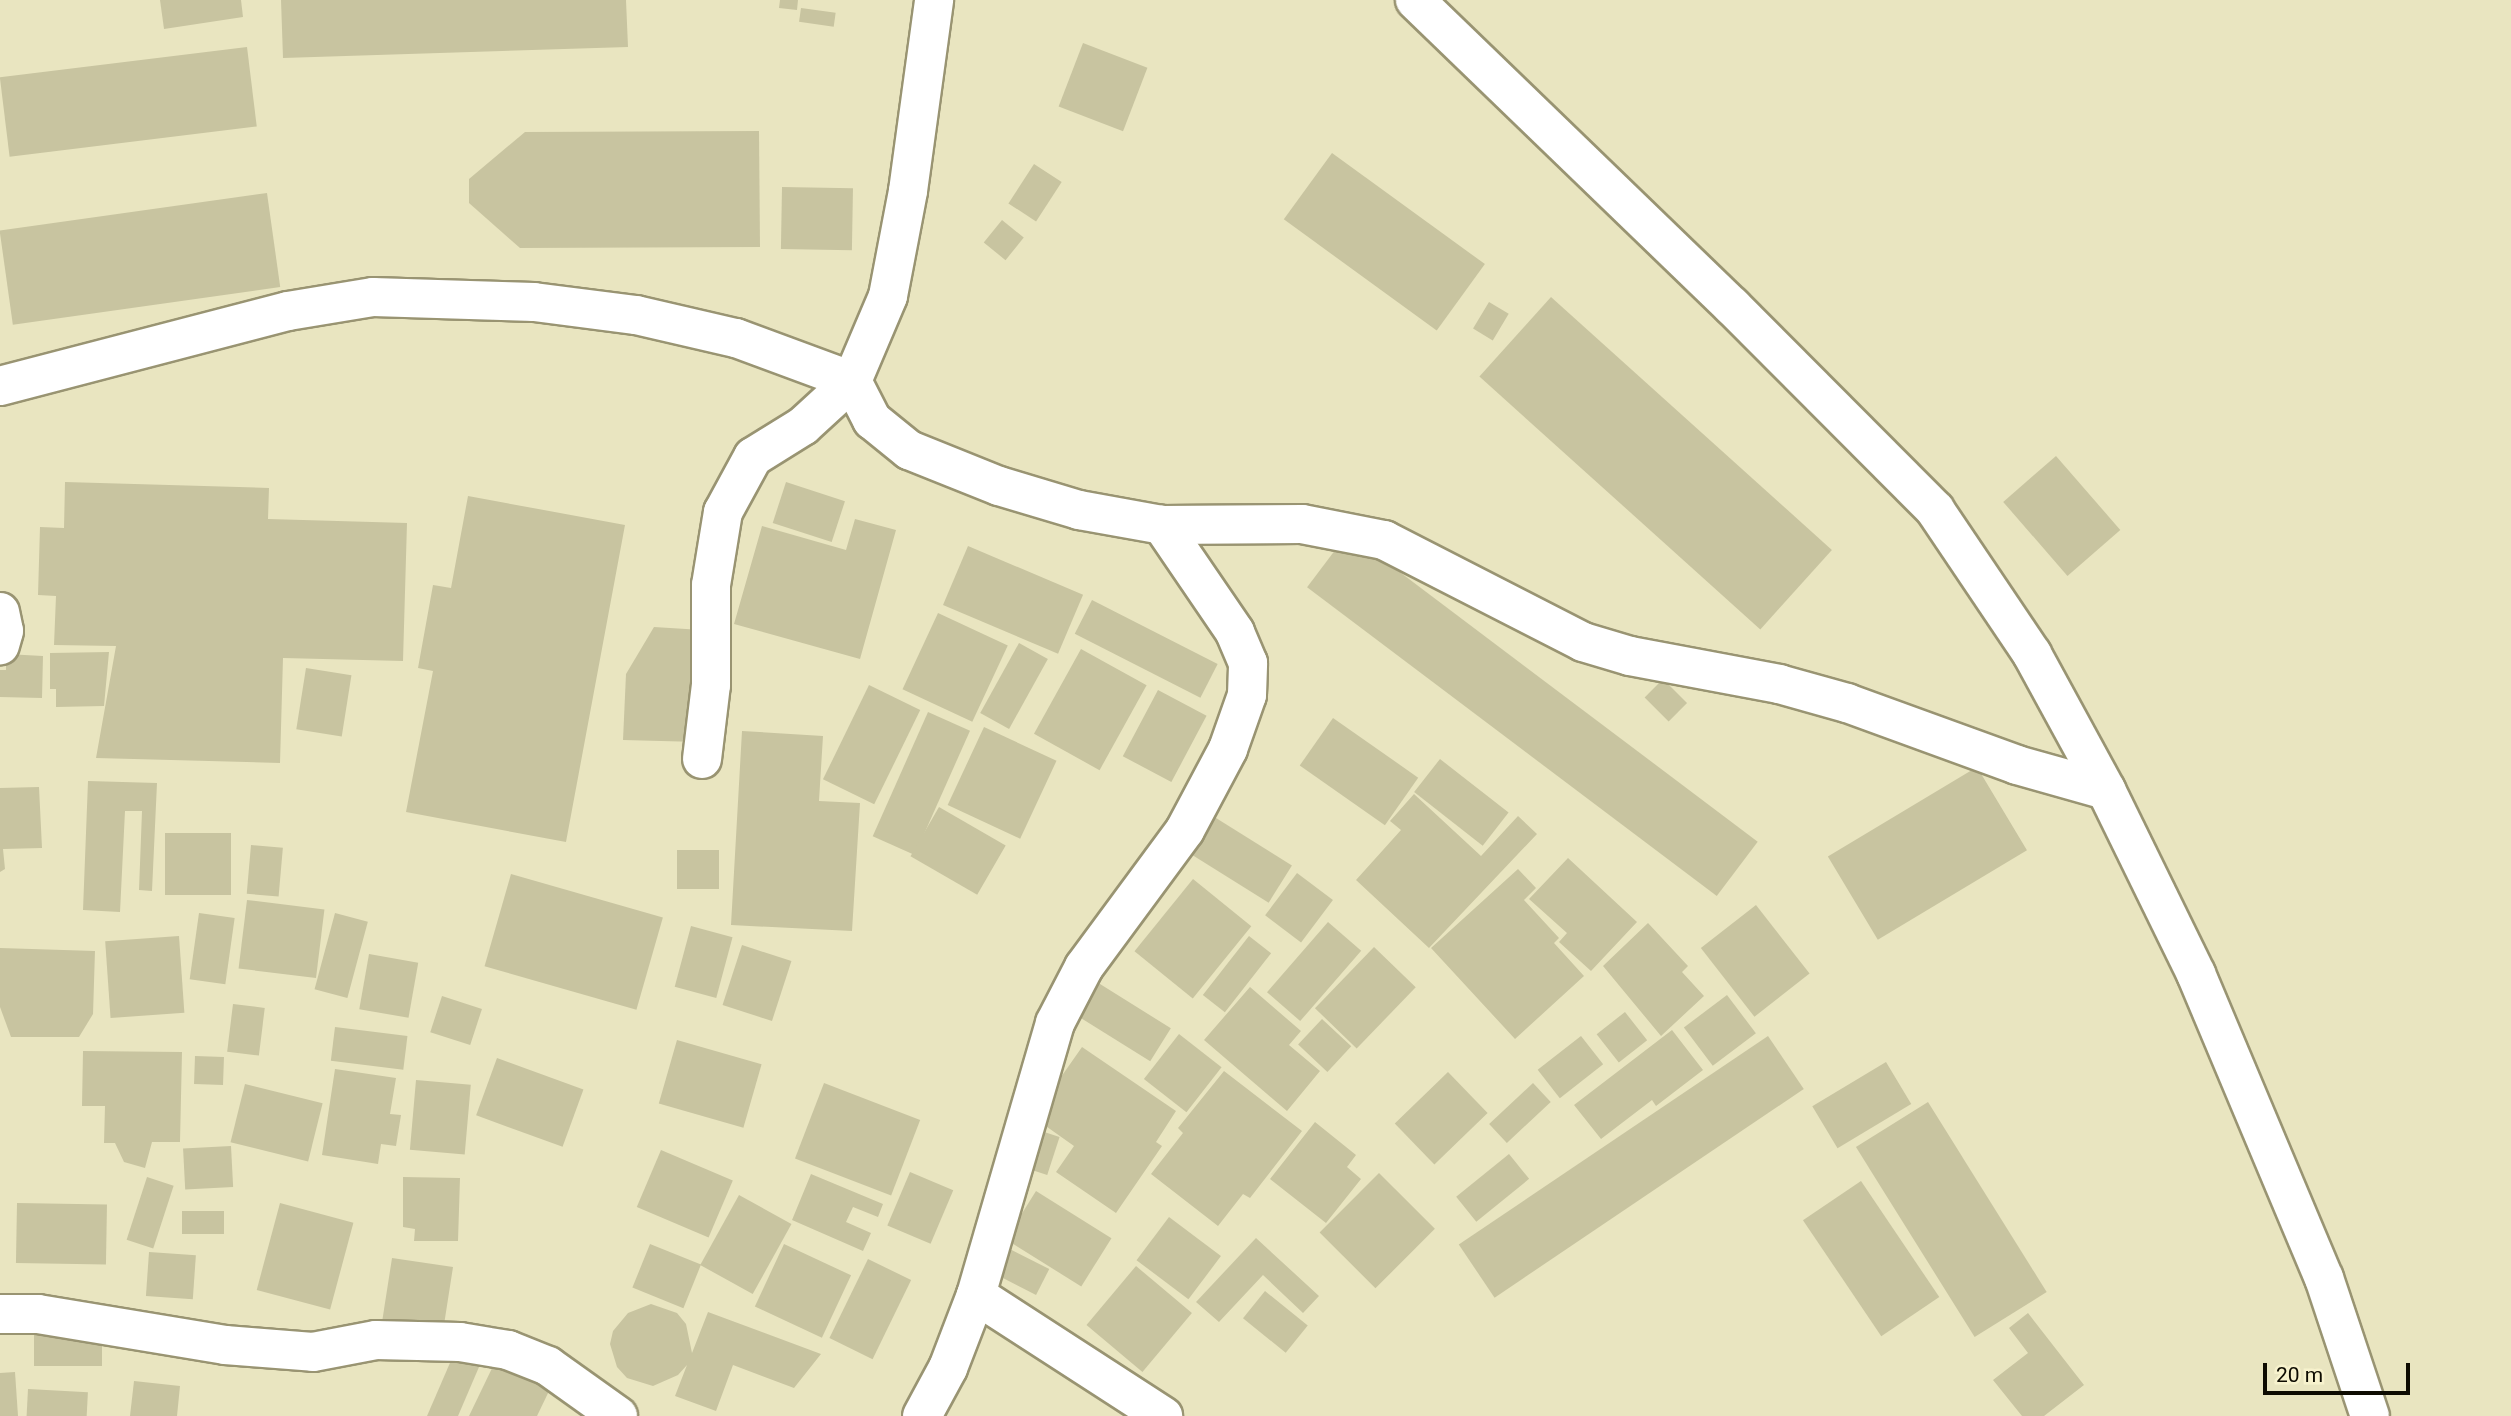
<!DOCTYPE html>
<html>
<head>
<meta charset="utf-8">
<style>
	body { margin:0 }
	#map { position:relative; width:2511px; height:1416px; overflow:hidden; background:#e9e5c0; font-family:Roboto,sans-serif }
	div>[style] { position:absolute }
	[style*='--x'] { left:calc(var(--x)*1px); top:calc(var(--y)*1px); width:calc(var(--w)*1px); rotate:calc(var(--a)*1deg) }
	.building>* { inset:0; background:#c8c4a0; transform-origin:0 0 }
	.roads { filter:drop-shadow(2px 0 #999472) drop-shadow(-2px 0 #999472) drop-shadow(0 2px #999472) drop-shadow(0 -2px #999472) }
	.minor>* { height:38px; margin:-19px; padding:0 19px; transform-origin:19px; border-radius:19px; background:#fff }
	span { translate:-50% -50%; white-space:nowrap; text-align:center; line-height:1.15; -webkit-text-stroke:6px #f7f2cd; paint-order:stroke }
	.scale { position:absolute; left:2263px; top:1363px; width:147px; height:32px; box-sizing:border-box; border:4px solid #0e0c02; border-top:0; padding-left:9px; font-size:21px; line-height:24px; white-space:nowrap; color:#0e0c02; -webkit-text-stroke:5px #f7f2cd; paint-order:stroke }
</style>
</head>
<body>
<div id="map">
	<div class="building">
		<div style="clip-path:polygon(160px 0,241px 0,243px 17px,164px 29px)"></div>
		<div style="clip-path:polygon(281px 0,626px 0,628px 47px,283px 58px)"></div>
		<div style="clip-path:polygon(780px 0,798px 0,797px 10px,779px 8px)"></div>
		<div style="left:801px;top:8px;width:35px;height:14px;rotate:8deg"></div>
		<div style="left:1083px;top:43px;width:69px;height:68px;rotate:21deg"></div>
		<div style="left:247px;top:47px;width:80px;height:249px;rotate:83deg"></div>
		<div style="clip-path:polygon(759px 131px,760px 247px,520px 248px,469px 203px,469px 179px,525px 132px)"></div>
		<div style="left:1332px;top:153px;width:189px;height:82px;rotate:36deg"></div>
		<div style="left:1034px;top:164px;width:33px;height:47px;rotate:33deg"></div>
		<div style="left:782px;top:187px;width:71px;height:62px;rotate:1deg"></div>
		<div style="left:267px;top:193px;width:95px;height:270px;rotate:82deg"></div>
		<div style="left:1002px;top:220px;width:28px;height:29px;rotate:39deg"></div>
		<div style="left:1551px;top:297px;width:378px;height:107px;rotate:42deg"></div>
		<div style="left:1489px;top:302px;width:23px;height:31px;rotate:31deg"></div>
		<div style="left:2056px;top:456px;width:98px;height:70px;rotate:49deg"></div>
		<div style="clip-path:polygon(65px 482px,269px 488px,268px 519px,407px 523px,403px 661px,283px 658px,280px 763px,96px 758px,116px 646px,54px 645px,56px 596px,38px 595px,40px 527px,64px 528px)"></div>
		<div style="left:786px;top:482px;width:62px;height:43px;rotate:18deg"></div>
		<div style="clip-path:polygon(468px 496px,625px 525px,566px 842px,406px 812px,433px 671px,418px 668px,433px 585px,451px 588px)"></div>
		<div style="clip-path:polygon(855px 519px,896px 530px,860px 659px,734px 624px,762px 526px,846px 550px)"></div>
		<div style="left:1348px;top:533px;width:513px;height:68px;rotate:37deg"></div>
		<div style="left:968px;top:546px;width:125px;height:64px;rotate:23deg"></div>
		<div style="left:1092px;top:600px;width:141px;height:38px;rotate:27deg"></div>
		<div style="left:938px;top:613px;width:77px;height:84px;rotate:25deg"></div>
		<div style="clip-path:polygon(654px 627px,702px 630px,699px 742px,623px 740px,626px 674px)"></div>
		<div style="left:1019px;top:643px;width:33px;height:80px;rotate:29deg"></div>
		<div style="left:1081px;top:649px;width:75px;height:97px;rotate:29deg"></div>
		<div style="clip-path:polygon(109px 652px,104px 706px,56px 707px,56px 689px,50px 689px,50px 653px)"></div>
		<div style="clip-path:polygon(6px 654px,43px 656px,42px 698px,0 697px,0 670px,6px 670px)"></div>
		<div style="left:306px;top:668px;width:46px;height:62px;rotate:9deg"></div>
		<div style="left:1663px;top:679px;width:34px;height:26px;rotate:45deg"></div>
		<div style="left:869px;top:685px;width:57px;height:105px;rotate:26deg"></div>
		<div style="left:1158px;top:690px;width:55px;height:75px;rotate:28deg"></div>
		<div style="left:928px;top:712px;width:46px;height:136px;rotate:24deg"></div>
		<div style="left:1333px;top:718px;width:104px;height:58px;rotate:35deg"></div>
		<div style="left:984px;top:727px;width:80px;height:86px;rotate:25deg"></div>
		<div style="clip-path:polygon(742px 731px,823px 736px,819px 801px,860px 803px,852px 931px,731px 925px)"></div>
		<div style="left:1440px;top:759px;width:87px;height:42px;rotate:38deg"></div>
		<div style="left:1977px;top:767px;width:97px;height:174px;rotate:59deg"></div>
		<div style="clip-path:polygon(88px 781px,157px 783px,152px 891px,139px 890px,142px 811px,125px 811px,120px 912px,83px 910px)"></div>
		<div style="clip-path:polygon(39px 787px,42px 848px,3px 849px,5px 869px,0 872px,0 788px)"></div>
		<div style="clip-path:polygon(1414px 794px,1481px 856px,1518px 816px,1537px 834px,1429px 948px,1356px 880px,1401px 830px,1390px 821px)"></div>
		<div style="left:939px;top:807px;width:77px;height:57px;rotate:30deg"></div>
		<div style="left:1208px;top:813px;width:99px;height:44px;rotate:32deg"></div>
		<div style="left:165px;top:833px;width:66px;height:62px"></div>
		<div style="left:251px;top:845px;width:32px;height:49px;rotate:5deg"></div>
		<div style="left:677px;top:850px;width:42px;height:39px"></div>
		<div style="clip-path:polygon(1568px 858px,1637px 922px,1591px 971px,1559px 942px,1567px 933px,1529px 899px)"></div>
		<div style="clip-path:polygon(1518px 869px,1536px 888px,1524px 900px,1559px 938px,1554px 943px,1584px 976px,1515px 1039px,1431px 948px)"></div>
		<div style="left:1297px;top:873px;width:45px;height:53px;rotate:37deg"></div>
		<div style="left:511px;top:874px;width:158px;height:96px;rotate:16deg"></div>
		<div style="left:1193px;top:879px;width:75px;height:93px;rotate:39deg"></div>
		<div style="left:247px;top:900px;width:78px;height:69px;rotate:7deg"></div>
		<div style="left:1756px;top:905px;width:87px;height:70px;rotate:52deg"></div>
		<div style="left:199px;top:913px;width:36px;height:67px;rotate:8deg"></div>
		<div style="left:335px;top:913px;width:34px;height:79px;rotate:15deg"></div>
		<div style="left:1328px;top:922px;width:44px;height:93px;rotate:41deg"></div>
		<div style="clip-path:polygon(1648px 923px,1688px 966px,1682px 972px,1704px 996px,1661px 1036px,1603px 966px)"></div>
		<div style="left:691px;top:926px;width:43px;height:63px;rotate:15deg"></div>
		<div style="left:179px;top:936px;width:77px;height:74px;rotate:86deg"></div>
		<div style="left:1249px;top:936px;width:28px;height:75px;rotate:38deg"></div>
		<div style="left:742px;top:945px;width:52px;height:63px;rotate:18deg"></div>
		<div style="left:1374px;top:947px;width:58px;height:85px;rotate:44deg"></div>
		<div style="clip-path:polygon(0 948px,95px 951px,93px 1014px,79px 1037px,11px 1037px,0 1007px)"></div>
		<div style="left:369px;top:954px;width:50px;height:56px;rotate:10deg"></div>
		<div style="left:1092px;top:979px;width:93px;height:39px;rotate:32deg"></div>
		<div style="clip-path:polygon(1250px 987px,1301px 1031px,1289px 1045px,1320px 1071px,1287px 1111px,1204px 1040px)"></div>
		<div style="left:1727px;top:995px;width:48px;height:54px;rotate:53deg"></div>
		<div style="left:442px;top:996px;width:42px;height:38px;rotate:18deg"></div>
		<div style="left:233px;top:1004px;width:32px;height:48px;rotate:7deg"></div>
		<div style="left:1625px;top:1012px;width:36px;height:36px;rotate:52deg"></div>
		<div style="left:1322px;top:1019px;width:40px;height:35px;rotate:43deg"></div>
		<div style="left:335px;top:1027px;width:73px;height:34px;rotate:7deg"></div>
		<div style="clip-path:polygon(1672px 1030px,1703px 1070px,1656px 1106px,1652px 1100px,1601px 1139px,1574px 1105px)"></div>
		<div style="left:1179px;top:1034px;width:54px;height:57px;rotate:38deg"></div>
		<div style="left:1581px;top:1036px;width:36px;height:55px;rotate:52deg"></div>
		<div style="left:1768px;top:1036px;width:64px;height:373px;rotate:56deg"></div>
		<div style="left:677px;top:1040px;width:88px;height:66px;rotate:16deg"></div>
		<div style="clip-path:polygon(1082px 1047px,1176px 1111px,1156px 1142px,1162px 1146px,1116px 1213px,1056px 1172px,1074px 1146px,1033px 1117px)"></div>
		<div style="clip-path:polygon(83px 1051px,182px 1052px,180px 1142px,152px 1142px,145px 1168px,124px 1162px,115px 1143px,104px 1143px,105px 1106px,82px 1106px)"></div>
		<div style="left:195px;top:1056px;width:29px;height:28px;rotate:2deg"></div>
		<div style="left:497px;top:1058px;width:92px;height:61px;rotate:20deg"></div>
		<div style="left:1886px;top:1062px;width:49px;height:86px;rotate:59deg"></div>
		<div style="clip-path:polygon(335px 1069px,396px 1078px,390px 1114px,401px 1115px,396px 1146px,381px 1144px,378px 1164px,322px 1155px)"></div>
		<div style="clip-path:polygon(1224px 1071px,1302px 1131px,1250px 1198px,1243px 1194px,1218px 1226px,1151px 1174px,1183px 1133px,1178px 1128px)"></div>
		<div style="left:1448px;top:1072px;width:57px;height:74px;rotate:46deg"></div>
		<div style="left:416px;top:1080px;width:55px;height:70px;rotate:5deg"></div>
		<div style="left:824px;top:1083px;width:103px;height:81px;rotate:21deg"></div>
		<div style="left:1533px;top:1083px;width:26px;height:60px;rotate:47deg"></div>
		<div style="left:245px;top:1084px;width:80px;height:60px;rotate:14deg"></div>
		<div style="left:1928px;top:1102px;width:224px;height:85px;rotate:58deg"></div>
		<div style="clip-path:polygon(1315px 1122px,1356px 1155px,1347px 1167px,1361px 1179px,1326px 1223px,1270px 1179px)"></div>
		<div style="left:1032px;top:1128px;width:29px;height:40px;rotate:18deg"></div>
		<div style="left:231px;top:1146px;width:41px;height:48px;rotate:87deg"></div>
		<div style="left:661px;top:1150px;width:78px;height:62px;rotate:23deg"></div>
		<div style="left:1509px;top:1154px;width:32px;height:68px;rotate:51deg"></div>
		<div style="left:910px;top:1172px;width:47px;height:58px;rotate:23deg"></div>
		<div style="left:1379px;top:1173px;width:79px;height:84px;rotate:45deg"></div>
		<div style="clip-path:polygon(811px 1174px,883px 1204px,878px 1217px,853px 1207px,846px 1222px,871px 1233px,863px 1251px,792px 1220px)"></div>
		<div style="left:147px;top:1177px;width:28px;height:66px;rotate:18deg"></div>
		<div style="clip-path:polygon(403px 1177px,460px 1178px,458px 1241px,414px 1241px,415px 1229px,403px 1227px)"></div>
		<div style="left:1861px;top:1181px;width:140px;height:70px;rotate:56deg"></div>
		<div style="left:1036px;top:1191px;width:89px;height:57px;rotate:32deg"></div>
		<div style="left:739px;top:1195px;width:60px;height:80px;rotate:29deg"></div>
		<div style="left:17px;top:1203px;width:90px;height:60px;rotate:1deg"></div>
		<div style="left:280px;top:1203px;width:76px;height:90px;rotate:15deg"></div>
		<div style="left:224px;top:1211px;width:23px;height:42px;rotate:90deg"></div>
		<div style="left:1169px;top:1217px;width:65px;height:54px;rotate:37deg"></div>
		<div style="clip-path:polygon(1256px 1238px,1319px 1296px,1303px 1313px,1263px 1275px,1219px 1322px,1196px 1302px)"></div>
		<div style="left:650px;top:1244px;width:55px;height:47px;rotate:22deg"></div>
		<div style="left:784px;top:1244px;width:74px;height:69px;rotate:25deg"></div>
		<div style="left:1002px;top:1245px;width:53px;height:29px;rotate:27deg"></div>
		<div style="left:149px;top:1252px;width:47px;height:44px;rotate:4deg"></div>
		<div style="clip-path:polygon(392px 1258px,453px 1267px,443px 1331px,378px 1348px)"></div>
		<div style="left:868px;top:1259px;width:48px;height:88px;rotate:26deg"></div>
		<div style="left:1136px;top:1266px;width:73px;height:77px;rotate:40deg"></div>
		<div style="left:1265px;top:1291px;width:55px;height:35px;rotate:39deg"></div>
		<div style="clip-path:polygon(651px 1304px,677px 1313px,686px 1324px,692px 1353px,708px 1312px,821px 1354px,794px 1388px,733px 1365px,716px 1411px,675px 1396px,687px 1365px,678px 1375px,653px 1386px,627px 1378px,617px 1367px,610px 1344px,613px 1331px,628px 1313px)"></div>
		<div style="clip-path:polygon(2028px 1313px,2084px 1385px,2044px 1416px,2022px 1416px,1993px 1380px,2028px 1353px,2009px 1328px)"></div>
		<div style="left:34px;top:1329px;width:68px;height:37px"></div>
		<div style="clip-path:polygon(456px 1349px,482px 1360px,458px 1416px,427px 1416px)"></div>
		<div style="clip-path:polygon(495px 1362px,550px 1389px,537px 1416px,469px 1416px)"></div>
		<div style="clip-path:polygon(15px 1372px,18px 1416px,0 1416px,0 1373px)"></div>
		<div style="clip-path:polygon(134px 1381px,180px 1386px,177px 1416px,130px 1416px)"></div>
		<div style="left:28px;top:1389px;width:60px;height:27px;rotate:3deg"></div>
	</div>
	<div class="roads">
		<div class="minor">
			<div style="--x:1415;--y:0;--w:441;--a:44"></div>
			<div style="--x:1732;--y:306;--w:288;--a:45.1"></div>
			<div style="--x:1935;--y:510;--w:174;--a:56"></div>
			<div style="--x:2032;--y:654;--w:155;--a:61.4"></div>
			<div style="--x:2106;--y:790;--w:205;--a:63.9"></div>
			<div style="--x:2196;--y:974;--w:330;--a:67.2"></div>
			<div style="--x:2324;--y:1278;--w:145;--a:71.6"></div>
			<div style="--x:0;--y:386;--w:298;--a:-14.6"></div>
			<div style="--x:288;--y:311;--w:86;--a:-9.4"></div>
			<div style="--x:373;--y:297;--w:161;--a:1.8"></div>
			<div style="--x:534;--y:302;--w:103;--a:7.3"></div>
			<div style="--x:636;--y:315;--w:103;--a:13"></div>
			<div style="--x:736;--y:338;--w:124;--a:20.3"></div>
			<div style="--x:852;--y:381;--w:44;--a:62.9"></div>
			<div style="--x:872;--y:420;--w:48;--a:39"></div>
			<div style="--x:909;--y:450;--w:97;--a:21.8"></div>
			<div style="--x:999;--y:486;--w:84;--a:16.7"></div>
			<div style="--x:1079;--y:510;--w:84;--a:10.2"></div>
			<div style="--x:1162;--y:525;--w:140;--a:-0.4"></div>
			<div style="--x:1302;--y:524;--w:84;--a:11"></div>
			<div style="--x:1384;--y:540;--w:224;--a:27.1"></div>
			<div style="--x:1583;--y:642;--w:49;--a:16.6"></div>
			<div style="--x:1630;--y:656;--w:152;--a:10.6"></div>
			<div style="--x:1779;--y:684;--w:71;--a:15.6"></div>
			<div style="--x:1847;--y:703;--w:181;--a:20"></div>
			<div style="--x:2017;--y:765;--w:92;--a:15.7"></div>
			<div style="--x:0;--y:612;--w:19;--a:78"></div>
			<div style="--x:4;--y:631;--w:15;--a:106"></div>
			<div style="--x:702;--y:759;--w:75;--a:-83.1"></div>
			<div style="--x:711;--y:685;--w:100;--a:-90"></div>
			<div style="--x:711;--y:585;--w:74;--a:-80.7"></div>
			<div style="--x:723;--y:512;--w:63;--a:-61.4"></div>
			<div style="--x:753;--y:457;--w:59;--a:-31.8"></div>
			<div style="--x:803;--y:426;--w:67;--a:-42.6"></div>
			<div style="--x:852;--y:381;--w:92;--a:-67"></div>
			<div style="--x:888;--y:296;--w:107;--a:-79.2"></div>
			<div style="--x:908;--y:191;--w:193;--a:-82.2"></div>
			<div style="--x:976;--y:1295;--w:223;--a:32.9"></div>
			<div style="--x:0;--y:1314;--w:38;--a:0"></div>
			<div style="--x:38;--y:1314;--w:190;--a:9.4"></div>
			<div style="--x:225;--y:1345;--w:88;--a:4.5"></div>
			<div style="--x:313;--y:1352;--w:64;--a:-10.8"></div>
			<div style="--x:376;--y:1340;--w:84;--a:1.4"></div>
			<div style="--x:460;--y:1342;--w:49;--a:9.5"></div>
			<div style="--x:508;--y:1350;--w:43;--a:21.8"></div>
			<div style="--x:548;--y:1366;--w:86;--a:35.5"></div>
			<div style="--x:922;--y:1416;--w:55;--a:-61.6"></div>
			<div style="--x:948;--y:1368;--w:78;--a:-69"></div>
			<div style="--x:976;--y:1295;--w:283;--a:-73.8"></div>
			<div style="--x:1055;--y:1023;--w:63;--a:-62.6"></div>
			<div style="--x:1084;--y:967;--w:170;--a:-53.6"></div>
			<div style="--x:1185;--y:830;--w:92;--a:-62"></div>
			<div style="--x:1228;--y:749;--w:57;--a:-70.6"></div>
			<div style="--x:1247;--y:695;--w:32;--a:-88"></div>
			<div style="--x:1248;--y:663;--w:34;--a:-113"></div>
			<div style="--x:1235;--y:632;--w:130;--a:-124.3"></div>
		</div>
	</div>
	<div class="scale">20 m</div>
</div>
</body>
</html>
